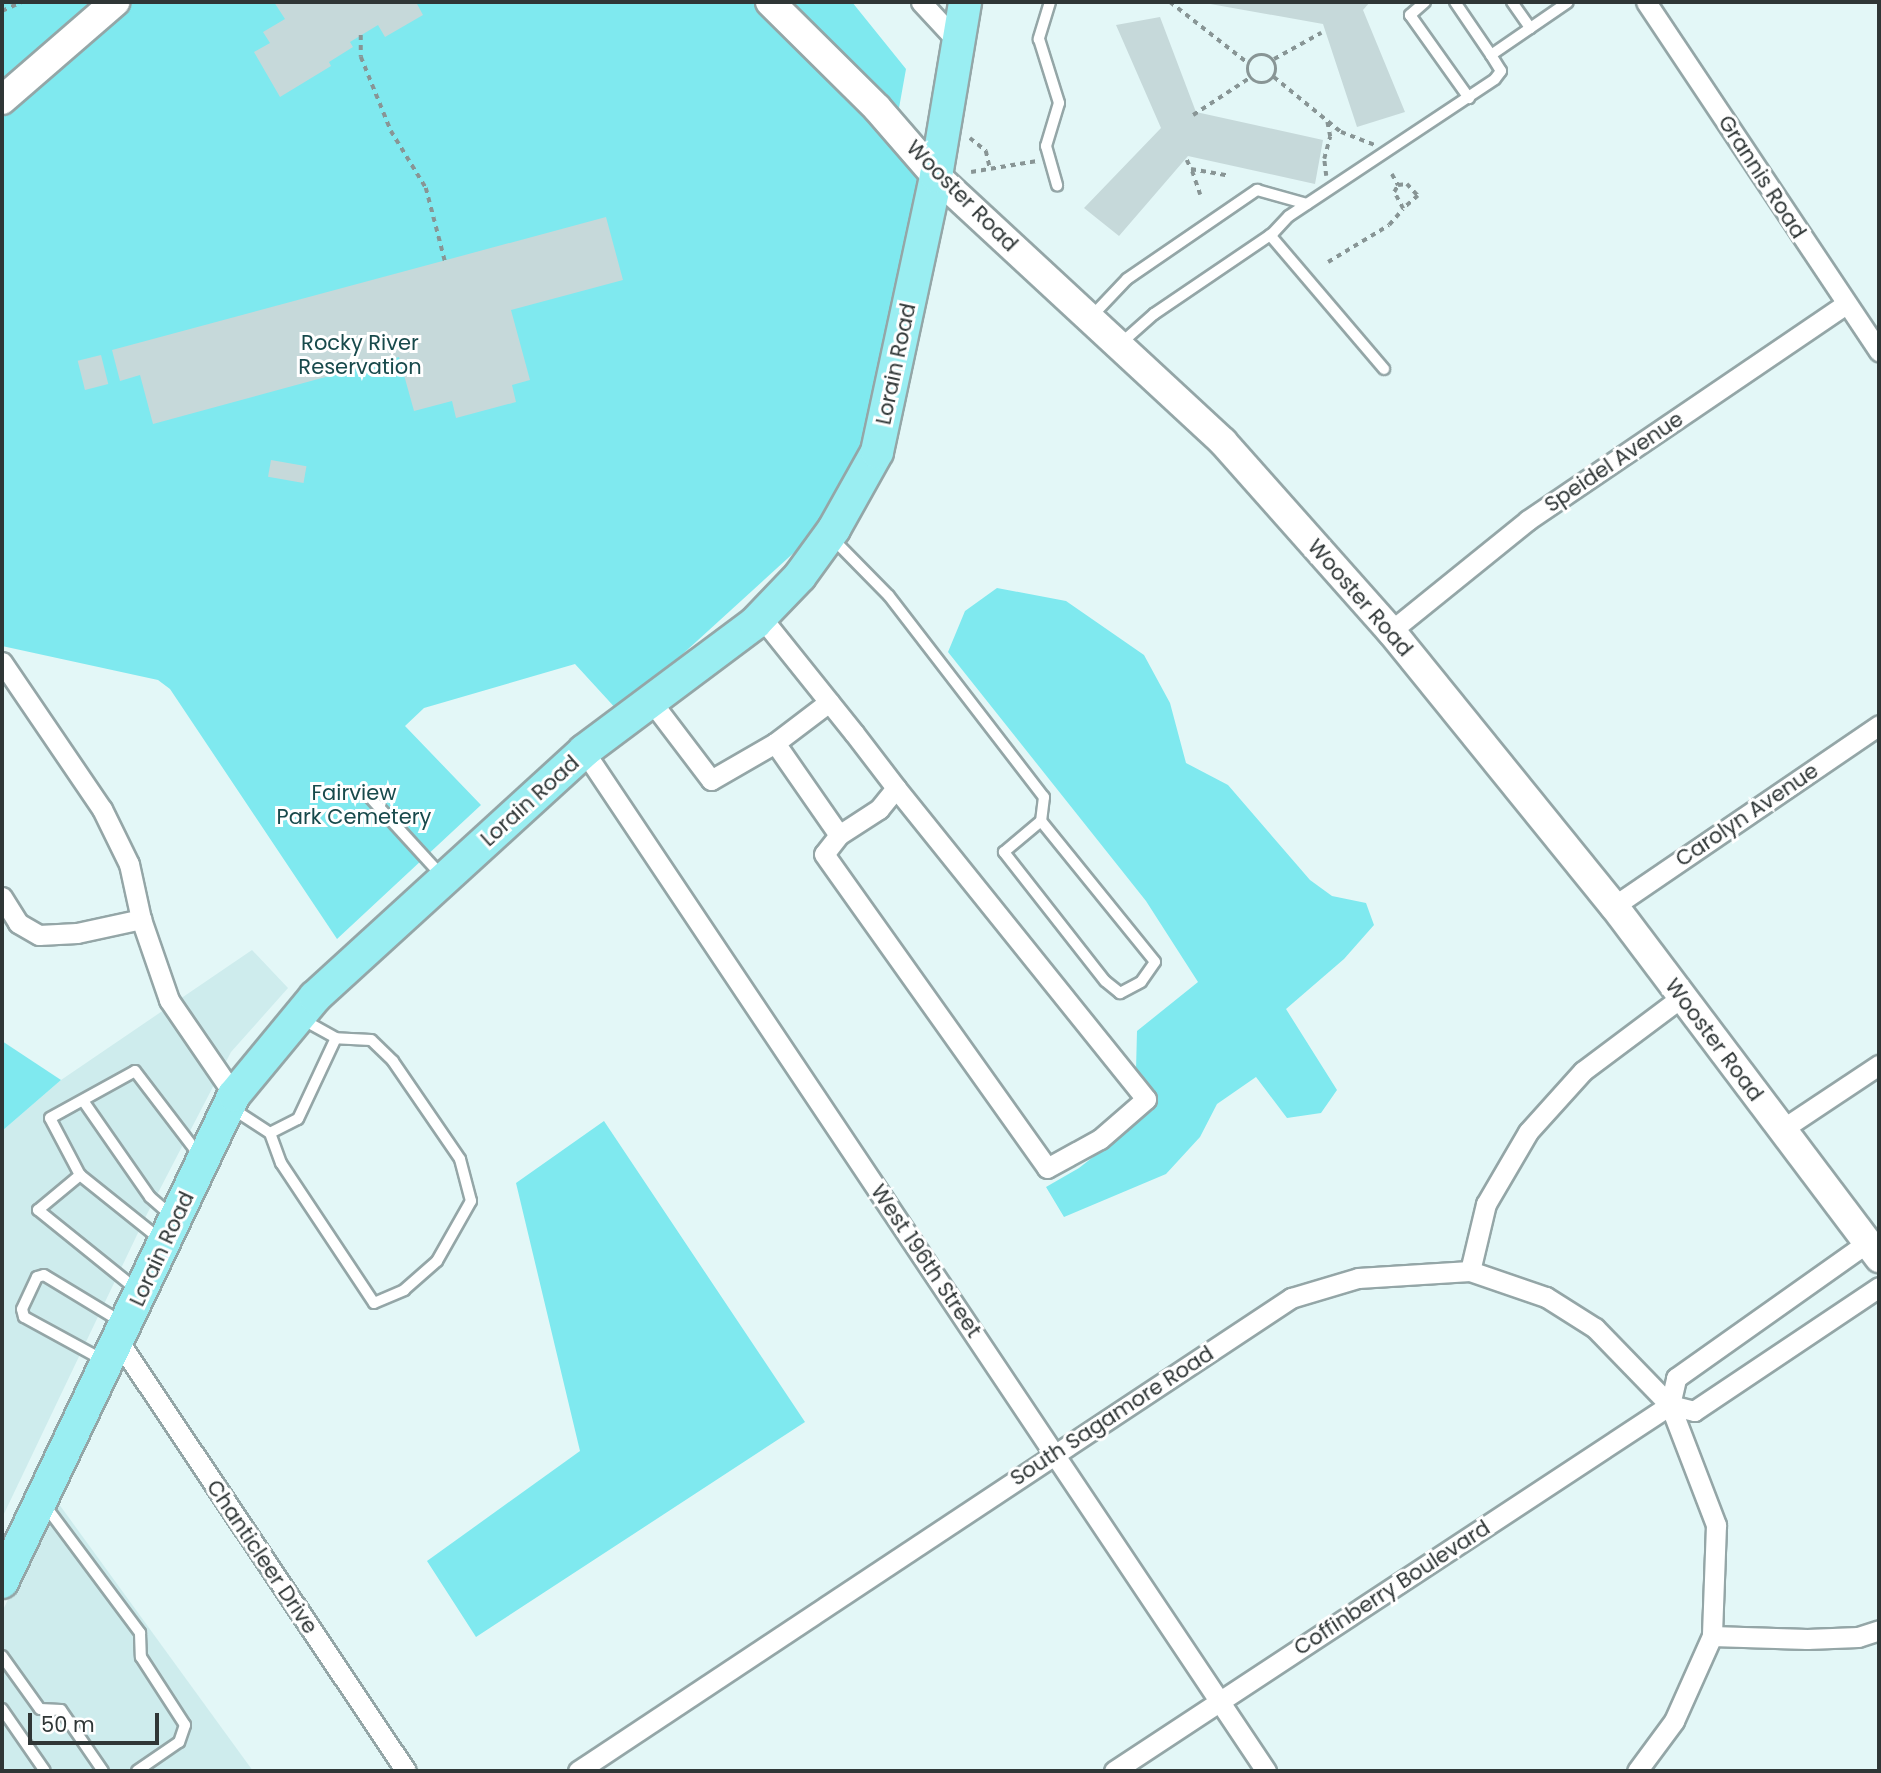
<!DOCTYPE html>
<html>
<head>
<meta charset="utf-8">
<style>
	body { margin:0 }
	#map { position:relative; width:1881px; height:1773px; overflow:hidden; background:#e3f7f7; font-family:Poppins,sans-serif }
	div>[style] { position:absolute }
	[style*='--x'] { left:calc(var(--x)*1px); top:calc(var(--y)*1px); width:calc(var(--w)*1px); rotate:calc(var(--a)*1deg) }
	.built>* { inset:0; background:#ceeced }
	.green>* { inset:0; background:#7fe9ef }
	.building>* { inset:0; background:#c6d9da; transform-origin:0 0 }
	.path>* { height:3.5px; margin-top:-1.75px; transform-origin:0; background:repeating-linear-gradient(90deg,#889595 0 5px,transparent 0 10px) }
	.path>.ring { margin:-1.75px; padding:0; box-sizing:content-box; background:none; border:3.5px solid #889595; border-radius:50% }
	.roads { filter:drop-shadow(2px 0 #94a6a7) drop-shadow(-2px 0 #94a6a7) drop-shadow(0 2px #94a6a7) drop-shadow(0 -2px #94a6a7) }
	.lane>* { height:10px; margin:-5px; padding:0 5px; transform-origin:5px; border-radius:5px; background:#fff }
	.street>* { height:19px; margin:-9.5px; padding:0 9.5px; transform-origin:9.5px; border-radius:9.5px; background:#fff }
	.secondary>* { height:28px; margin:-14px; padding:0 14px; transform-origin:14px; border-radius:14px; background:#fff }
	.primary>* { height:32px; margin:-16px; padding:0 16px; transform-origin:16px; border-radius:16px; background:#9aeef2 }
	span { translate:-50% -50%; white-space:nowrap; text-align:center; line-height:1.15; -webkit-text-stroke:6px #fff; paint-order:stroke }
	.street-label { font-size:21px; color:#2f3636 }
	.park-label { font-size:21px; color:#184a4c }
	.frame { position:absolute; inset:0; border:4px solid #2f3636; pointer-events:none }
	.scale { position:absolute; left:28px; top:1713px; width:131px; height:32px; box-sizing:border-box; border:4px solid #2f3636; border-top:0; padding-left:9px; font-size:21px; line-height:24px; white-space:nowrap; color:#2f3636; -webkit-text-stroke:5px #fff; paint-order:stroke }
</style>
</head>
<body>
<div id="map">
	<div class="built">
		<div style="clip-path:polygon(252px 950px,288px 988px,231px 1052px,146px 1216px,2px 1518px,2px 1131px,61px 1080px)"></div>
		<div style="clip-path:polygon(56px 1500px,253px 1771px,2px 1771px,2px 1612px)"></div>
	</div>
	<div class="green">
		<div style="clip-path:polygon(2px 2px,852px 2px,906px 69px,894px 136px,935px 177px,844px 507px,619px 712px,575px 664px,424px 708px,405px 726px,481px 805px,337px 939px,170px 689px,158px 680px,2px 646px)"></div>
		<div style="clip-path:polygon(997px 588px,1066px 601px,1144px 655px,1170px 703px,1186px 763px,1228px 785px,1310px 880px,1332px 896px,1366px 903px,1374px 925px,1344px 959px,1286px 1009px,1337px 1090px,1321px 1113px,1287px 1118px,1256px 1077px,1217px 1104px,1200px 1137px,1166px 1174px,1064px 1217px,1046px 1187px,1079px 1168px,1153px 1110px,1136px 1070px,1137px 1031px,1198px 982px,1146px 901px,948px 652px,965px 611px)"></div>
		<div style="clip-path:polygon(2px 1041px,61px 1080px,2px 1131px)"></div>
		<div style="clip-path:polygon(604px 1121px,805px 1422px,476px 1637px,427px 1561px,580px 1451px,516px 1183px)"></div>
	</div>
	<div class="building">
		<div style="clip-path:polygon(274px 2px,416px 2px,423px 15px,385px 37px,378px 25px,350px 42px,353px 47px,329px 62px,331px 66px,280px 97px,254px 52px,270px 43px,263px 32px,285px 19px)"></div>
		<div style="clip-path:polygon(1199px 2px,1370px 2px,1363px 10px,1405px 112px,1357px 127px,1323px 24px)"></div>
		<div style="clip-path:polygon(1160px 17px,1196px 112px,1323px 140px,1315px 184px,1188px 156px,1119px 236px,1084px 208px,1161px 128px,1116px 25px)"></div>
		<div style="clip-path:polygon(606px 217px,623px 280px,511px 310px,530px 380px,512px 385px,516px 402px,456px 418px,452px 401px,414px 411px,399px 357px,153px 424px,140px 375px,120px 381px,112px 350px)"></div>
		<div style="left:101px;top:355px;width:30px;height:24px;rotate:76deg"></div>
		<div style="left:271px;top:460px;width:36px;height:17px;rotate:10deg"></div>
	</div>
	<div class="path">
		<div style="--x:1170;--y:2;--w:100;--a:38.1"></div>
		<div style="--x:2;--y:11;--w:21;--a:-25"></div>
		<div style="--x:361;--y:35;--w:22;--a:90"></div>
		<div style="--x:361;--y:57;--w:80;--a:67.9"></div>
		<div style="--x:391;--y:131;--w:67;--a:58.4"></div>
		<div style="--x:426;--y:188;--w:75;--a:75.4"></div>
		<div class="ring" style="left:1248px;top:55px;width:24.5px;height:24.5px"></div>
		<div style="--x:1274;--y:59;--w:54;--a:-29"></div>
		<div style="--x:1274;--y:77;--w:87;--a:39.4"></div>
		<div style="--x:1341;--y:132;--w:36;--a:21"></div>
		<div style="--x:1193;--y:115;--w:69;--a:-33.2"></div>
		<div style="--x:970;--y:138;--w:21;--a:39"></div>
		<div style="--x:986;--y:151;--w:18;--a:77"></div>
		<div style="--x:1187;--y:160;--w:10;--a:66"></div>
		<div style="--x:971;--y:172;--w:67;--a:-9.5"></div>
		<div style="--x:1392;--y:174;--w:13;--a:61"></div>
		<div style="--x:1326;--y:176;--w:17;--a:-97"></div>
		<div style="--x:1324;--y:159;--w:23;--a:-75"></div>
		<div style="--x:1330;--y:137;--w:15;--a:-101"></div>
		<div style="--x:1398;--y:185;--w:9;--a:-6"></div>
		<div style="--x:1407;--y:184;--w:16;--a:47"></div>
		<div style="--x:1418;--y:196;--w:20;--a:139"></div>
		<div style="--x:1200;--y:195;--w:28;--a:-109"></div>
		<div style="--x:1191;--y:169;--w:39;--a:10"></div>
		<div style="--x:1328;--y:262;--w:71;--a:-31.2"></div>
		<div style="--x:1389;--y:225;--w:21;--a:-49"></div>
		<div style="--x:1403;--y:209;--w:19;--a:-118"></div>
		<div style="--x:1394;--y:192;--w:8;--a:-60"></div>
	</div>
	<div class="roads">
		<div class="lane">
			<div style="--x:1050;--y:2;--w:39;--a:107"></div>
			<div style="--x:1039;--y:39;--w:67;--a:72.6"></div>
			<div style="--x:1059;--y:103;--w:45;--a:106.8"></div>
			<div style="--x:1046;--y:146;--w:41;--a:74.2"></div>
			<div style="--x:1425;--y:2;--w:20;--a:139"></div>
			<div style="--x:1410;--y:15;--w:102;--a:54.6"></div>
			<div style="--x:1455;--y:2;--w:64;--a:55.8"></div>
			<div style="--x:1491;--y:55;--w:93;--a:-34.5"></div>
			<div style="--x:1512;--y:2;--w:32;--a:55"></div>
			<div style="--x:1270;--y:235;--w:176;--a:49.6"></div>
			<div style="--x:1091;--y:317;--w:52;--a:-46.5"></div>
			<div style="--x:1127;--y:279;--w:158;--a:-34.4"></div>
			<div style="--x:1257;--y:190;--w:52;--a:15.6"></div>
			<div style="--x:1119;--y:345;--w:47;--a:-41.5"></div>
			<div style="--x:1154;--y:314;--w:144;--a:-34.2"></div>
			<div style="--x:1273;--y:233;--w:23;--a:-47"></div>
			<div style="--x:1289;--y:216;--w:247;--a:-33.6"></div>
			<div style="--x:1495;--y:79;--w:10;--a:-53"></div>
			<div style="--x:1501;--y:71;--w:19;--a:-122"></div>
			<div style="--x:832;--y:538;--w:81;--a:45.5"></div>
			<div style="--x:889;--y:596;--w:254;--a:52.4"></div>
			<div style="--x:1044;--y:797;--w:24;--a:97"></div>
			<div style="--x:1041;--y:821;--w:181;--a:51"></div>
			<div style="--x:1155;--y:962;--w:24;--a:125"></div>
			<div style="--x:1141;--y:982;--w:24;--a:152"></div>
			<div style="--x:1120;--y:993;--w:19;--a:-141"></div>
			<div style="--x:1105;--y:981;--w:164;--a:-128.1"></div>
			<div style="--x:1004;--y:852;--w:48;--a:-40"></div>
			<div style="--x:368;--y:795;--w:110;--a:47.6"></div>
			<div style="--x:84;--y:1102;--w:116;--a:55.2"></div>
			<div style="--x:150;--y:1197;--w:28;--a:41"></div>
			<div style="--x:233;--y:1109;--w:44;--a:33"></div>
			<div style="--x:270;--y:1133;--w:32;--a:70"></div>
			<div style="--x:281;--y:1163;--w:168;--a:56.4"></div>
			<div style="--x:374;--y:1303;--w:33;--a:-23"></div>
			<div style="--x:404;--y:1290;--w:44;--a:-41.3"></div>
			<div style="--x:437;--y:1261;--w:69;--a:-60.5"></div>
			<div style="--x:471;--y:1201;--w:43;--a:-104.7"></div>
			<div style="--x:460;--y:1159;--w:119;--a:-124.4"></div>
			<div style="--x:393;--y:1061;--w:30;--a:-136"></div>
			<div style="--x:371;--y:1040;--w:35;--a:-177"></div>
			<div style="--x:336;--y:1038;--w:39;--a:-151"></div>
			<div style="--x:270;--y:1133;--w:31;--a:-27"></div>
			<div style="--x:298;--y:1119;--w:89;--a:-64.9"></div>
			<div style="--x:80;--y:1175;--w:64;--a:-117.8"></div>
			<div style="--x:50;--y:1118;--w:97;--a:-28.9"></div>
			<div style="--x:135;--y:1071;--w:106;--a:52.7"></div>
			<div style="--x:136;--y:1289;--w:126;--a:-141.1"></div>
			<div style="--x:38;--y:1210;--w:55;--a:-39.8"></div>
			<div style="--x:80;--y:1175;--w:102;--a:38.7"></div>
			<div style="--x:103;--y:1360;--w:90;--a:-151.4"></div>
			<div style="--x:24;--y:1317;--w:8;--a:-104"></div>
			<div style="--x:22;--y:1309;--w:35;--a:-65"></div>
			<div style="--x:37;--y:1277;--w:7;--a:-16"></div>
			<div style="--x:44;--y:1275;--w:89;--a:31.2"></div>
			<div style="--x:44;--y:1504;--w:161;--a:53.3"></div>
			<div style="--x:140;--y:1633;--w:24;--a:88"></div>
			<div style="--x:141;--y:1657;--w:81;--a:57.1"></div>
			<div style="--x:185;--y:1725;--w:18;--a:109"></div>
			<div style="--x:179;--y:1742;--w:51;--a:145.4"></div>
			<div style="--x:2;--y:1656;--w:65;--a:54.4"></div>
			<div style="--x:40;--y:1709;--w:21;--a:3"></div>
			<div style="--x:61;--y:1710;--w:74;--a:55.5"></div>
			<div style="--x:2;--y:1709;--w:75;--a:55.3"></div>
		</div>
		<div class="street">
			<div style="--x:921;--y:2;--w:54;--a:47.2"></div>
			<div style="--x:1646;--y:2;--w:420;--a:56.3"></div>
			<div style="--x:761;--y:617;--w:149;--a:51.3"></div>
			<div style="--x:854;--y:733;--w:69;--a:52.6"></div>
			<div style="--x:896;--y:788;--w:27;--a:129"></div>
			<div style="--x:879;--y:809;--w:48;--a:147"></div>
			<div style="--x:839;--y:835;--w:112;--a:-124.8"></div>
			<div style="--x:775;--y:743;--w:68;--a:-37.2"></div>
			<div style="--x:1391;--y:631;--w:176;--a:-39"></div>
			<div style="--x:1528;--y:520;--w:384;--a:-34.2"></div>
			<div style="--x:2;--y:662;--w:178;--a:55.8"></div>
			<div style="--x:102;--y:809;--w:61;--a:63.9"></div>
			<div style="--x:129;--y:864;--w:56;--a:77.7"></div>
			<div style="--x:141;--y:919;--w:86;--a:70.9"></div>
			<div style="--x:169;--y:1000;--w:115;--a:55.6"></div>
			<div style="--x:651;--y:701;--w:99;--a:52.8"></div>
			<div style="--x:711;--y:780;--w:74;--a:-30"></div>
			<div style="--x:584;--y:751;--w:1227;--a:56.23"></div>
			<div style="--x:839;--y:835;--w:24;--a:128"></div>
			<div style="--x:824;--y:854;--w:385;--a:54.6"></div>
			<div style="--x:1047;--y:1168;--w:60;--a:-28.7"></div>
			<div style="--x:1100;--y:1139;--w:61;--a:-41"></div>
			<div style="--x:1146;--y:1099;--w:399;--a:-128.8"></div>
			<div style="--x:2;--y:897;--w:31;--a:58"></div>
			<div style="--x:18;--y:923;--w:24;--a:30"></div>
			<div style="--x:39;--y:935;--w:38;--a:-3"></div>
			<div style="--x:77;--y:933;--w:66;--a:-12.3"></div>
			<div style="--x:1614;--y:906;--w:321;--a:-34.3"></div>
			<div style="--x:1781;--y:1130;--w:118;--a:-33.6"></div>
			<div style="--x:1470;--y:1271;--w:69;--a:-76.6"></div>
			<div style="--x:1486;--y:1204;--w:83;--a:-59.7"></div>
			<div style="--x:1528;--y:1132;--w:82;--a:-48"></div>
			<div style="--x:1583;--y:1071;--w:124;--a:-36.8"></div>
			<div style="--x:119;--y:1342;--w:516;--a:56.22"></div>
			<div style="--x:1670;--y:1405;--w:25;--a:14"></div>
			<div style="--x:1694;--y:1411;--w:223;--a:-33.8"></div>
			<div style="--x:1712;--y:1636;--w:95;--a:1.8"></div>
			<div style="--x:1807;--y:1639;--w:51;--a:-2.2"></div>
			<div style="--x:1858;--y:1637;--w:22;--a:-18"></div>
			<div style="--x:578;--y:1771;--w:856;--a:-33.56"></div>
			<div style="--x:1291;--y:1298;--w:70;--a:-16.6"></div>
			<div style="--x:1358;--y:1278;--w:112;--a:-3.6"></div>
			<div style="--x:1470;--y:1271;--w:80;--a:18.9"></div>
			<div style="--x:1546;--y:1297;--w:58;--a:32.3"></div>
			<div style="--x:1595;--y:1328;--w:107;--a:45.8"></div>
			<div style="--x:1670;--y:1405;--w:129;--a:69"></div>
			<div style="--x:1716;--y:1525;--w:111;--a:92.1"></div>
			<div style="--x:1712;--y:1636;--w:93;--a:114.1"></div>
			<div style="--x:1674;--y:1721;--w:62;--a:126.5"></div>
			<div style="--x:1114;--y:1771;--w:666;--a:-33.36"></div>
			<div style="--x:1670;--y:1405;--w:28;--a:-77"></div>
			<div style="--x:1676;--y:1378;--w:234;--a:-35.3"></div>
		</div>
		<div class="secondary">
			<div style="--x:770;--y:2;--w:151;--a:44.7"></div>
			<div style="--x:877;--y:108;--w:90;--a:49.1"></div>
			<div style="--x:936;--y:176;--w:391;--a:42.8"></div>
			<div style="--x:1223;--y:442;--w:253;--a:48.4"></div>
			<div style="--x:1391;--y:631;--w:354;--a:51"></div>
			<div style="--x:1614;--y:906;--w:441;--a:53"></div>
			<div style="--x:2;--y:100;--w:150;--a:-40.9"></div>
		</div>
		<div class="primary">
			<div style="--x:2;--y:1582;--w:539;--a:-64.53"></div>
			<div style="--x:234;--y:1095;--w:127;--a:-50.4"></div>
			<div style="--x:315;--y:997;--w:365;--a:-42.4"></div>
			<div style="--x:584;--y:751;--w:214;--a:-36.8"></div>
			<div style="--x:755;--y:623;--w:65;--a:-46.2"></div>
			<div style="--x:800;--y:576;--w:58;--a:-54.1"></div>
			<div style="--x:834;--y:529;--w:88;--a:-60.8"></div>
			<div style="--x:877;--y:452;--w:282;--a:-77.9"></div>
			<div style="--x:936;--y:176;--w:176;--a:-80.5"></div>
		</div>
	</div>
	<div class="street-label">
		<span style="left:1762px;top:177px;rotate:57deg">Grannis Road</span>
		<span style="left:962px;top:196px;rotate:45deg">Wooster Road</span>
		<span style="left:896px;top:364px;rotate:-78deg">Lorain Road</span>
		<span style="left:1614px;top:462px;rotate:-34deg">Speidel Avenue</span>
		<span style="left:1360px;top:598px;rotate:49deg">Wooster Road</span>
		<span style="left:530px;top:801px;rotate:-42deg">Lorain Road</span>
		<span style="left:1747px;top:815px;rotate:-34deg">Carolyn Avenue</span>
		<span style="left:1714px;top:1040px;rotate:53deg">Wooster Road</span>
		<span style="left:162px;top:1249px;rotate:-65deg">Lorain Road</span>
		<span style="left:926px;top:1261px;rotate:56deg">West 196th Street</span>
		<span style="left:1112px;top:1416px;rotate:-33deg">South Sagamore Road</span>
		<span style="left:262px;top:1557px;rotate:56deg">Chanticleer Drive</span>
		<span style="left:1392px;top:1588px;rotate:-33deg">Coffinberry Boulevard</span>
	</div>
	<div class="park-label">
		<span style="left:360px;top:355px">Rocky River<br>Reservation</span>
		<span style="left:354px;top:805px">Fairview<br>Park Cemetery</span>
	</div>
	<div class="frame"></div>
	<div class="scale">50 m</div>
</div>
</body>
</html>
